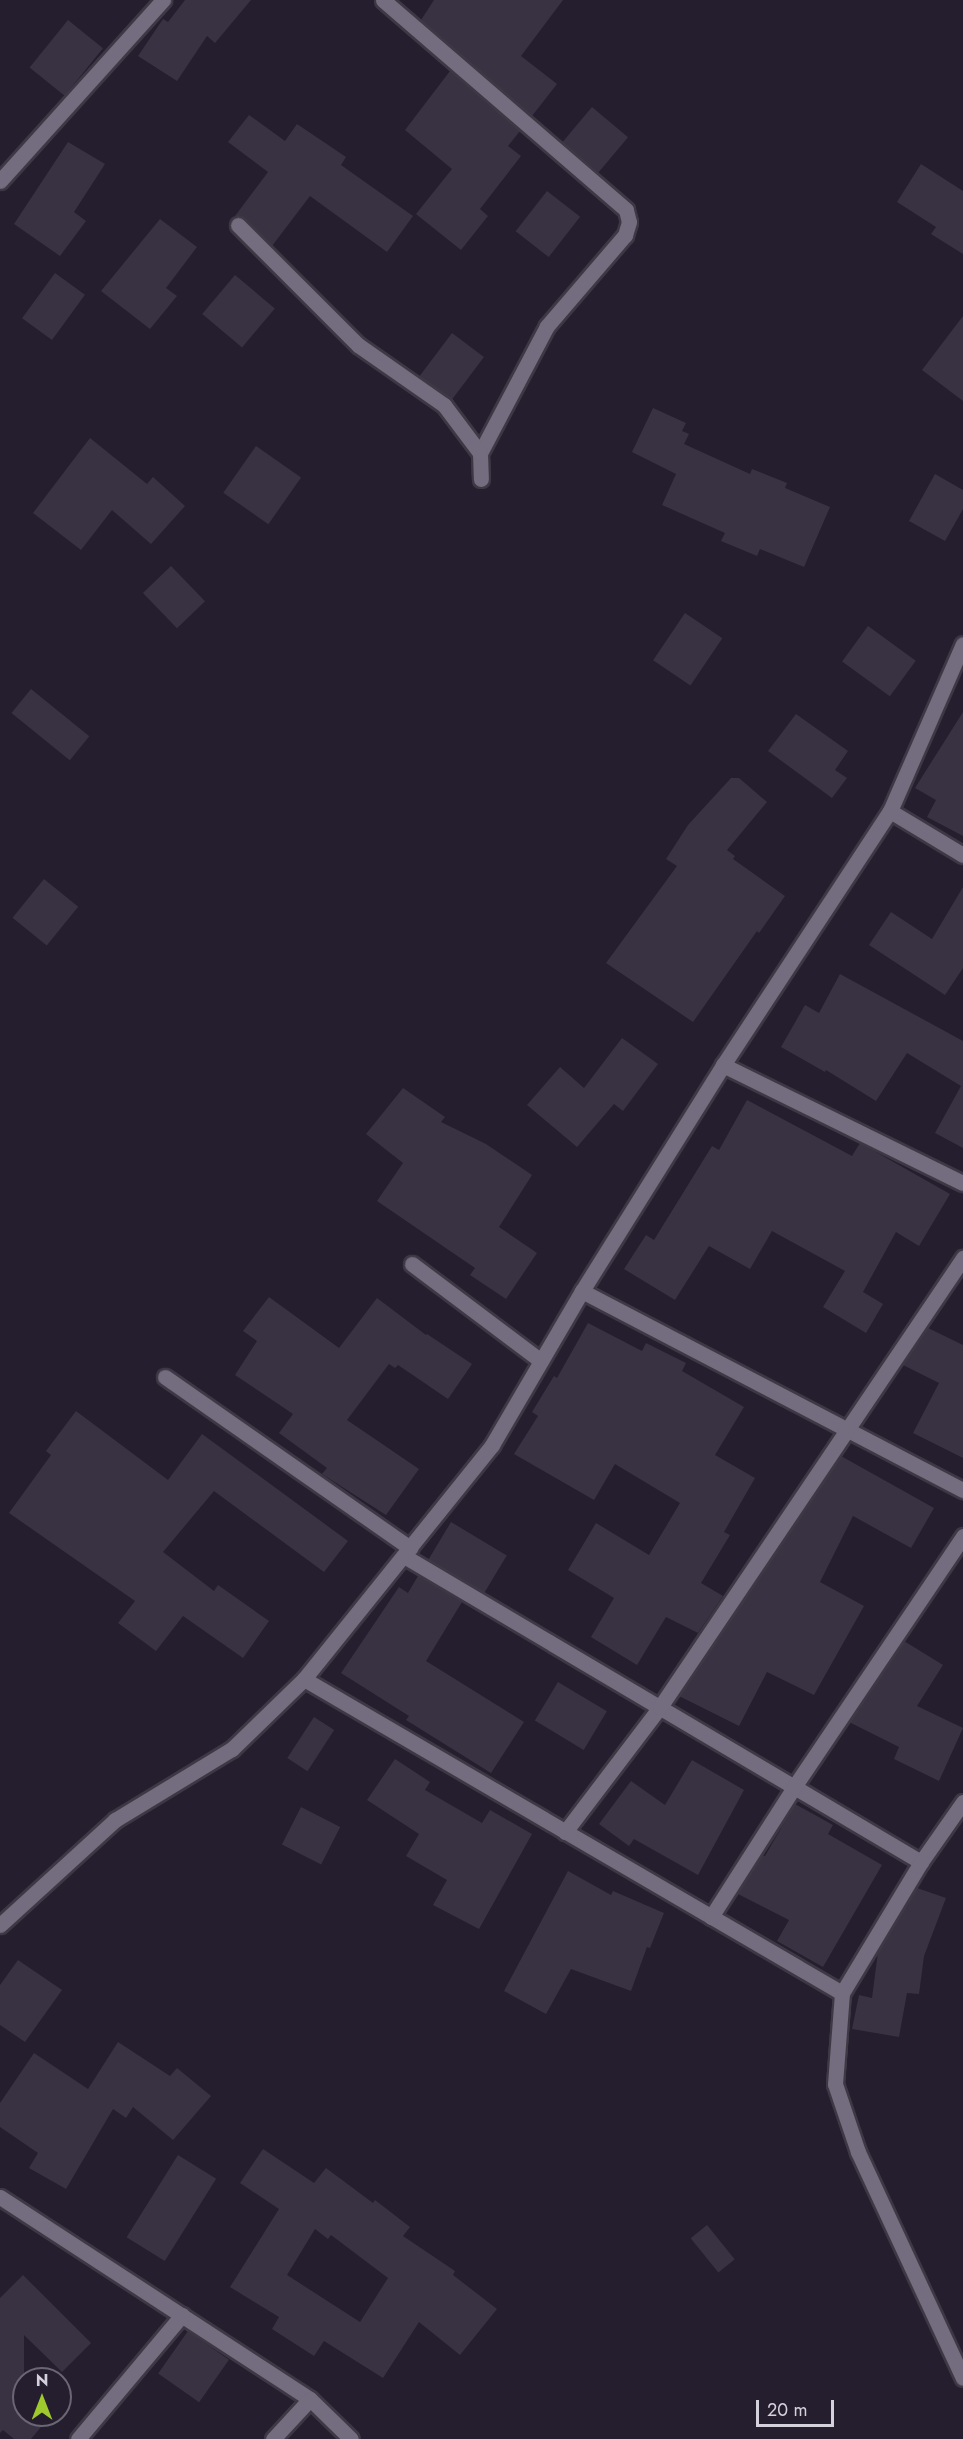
<!DOCTYPE html>
<html>
<head>
<meta charset="utf-8">
<style>
	body { margin:0 }
	#map { position:relative; width:963px; height:2439px; overflow:hidden; background:#251e2e; font-family:Jost,sans-serif }
	div>[style] { position:absolute }
	[style*='--x'] { left:calc(var(--x)*1px); top:calc(var(--y)*1px); width:calc(var(--w)*1px); rotate:calc(var(--a)*1deg) }
	.building>* { inset:0; background:#393242; transform-origin:0 0 }
	.roads { filter:drop-shadow(2px 0 #3e3845) drop-shadow(-2px 0 #3e3845) drop-shadow(0 2px #3e3845) drop-shadow(0 -2px #3e3845) }
	.minor>* { height:15px; margin:-7.5px; padding:0 7.5px; transform-origin:7.5px; border-radius:7.5px; background:#746c7f }
	span { translate:-50% -50%; white-space:nowrap; text-align:center; line-height:1.15; -webkit-text-stroke:4.5px #251e2e; paint-order:stroke }
	.north { position:absolute; left:12px; top:2367px; width:60px; height:60px; box-sizing:border-box; background:#251e2e; border:2px solid #6b6674; border-radius:50%; rotate:0deg; font-size:16px; font-weight:700; line-height:24px; text-align:center; color:#d5d1dc }
	.north::after { content:''; display:block; margin:auto; width:21px; height:27px; background:#9eca2e; clip-path:polygon(50% 0,100% 100%,50% 72%,0 100%) }
	.scale { position:absolute; left:756px; top:2400px; width:78px; height:27px; box-sizing:border-box; border:3px solid #d5d1dc; border-top:0; padding-left:8px; font-size:18px; line-height:21px; white-space:nowrap; color:#d5d1dc; -webkit-text-stroke:4px #251e2e; paint-order:stroke }
</style>
</head>
<body>
<div id="map">
	<div class="building">
		<div style="clip-path:polygon(185px 0,251px 0,215px 43px,207px 36px,177px 81px,138px 56px,163px 19px,168px 22px)"></div>
		<div style="clip-path:polygon(434px 0,563px 0,521px 56px,557px 84px,532px 116px,421px 20px)"></div>
		<div style="left:68px;top:20px;width:45px;height:61px;rotate:39deg"></div>
		<div style="clip-path:polygon(450px 71px,520px 131px,508px 146px,521px 156px,480px 209px,488px 216px,461px 250px,416px 214px,452px 169px,405px 130px)"></div>
		<div style="left:592px;top:107px;width:47px;height:46px;rotate:40deg"></div>
		<div style="clip-path:polygon(249px 115px,285px 141px,297px 124px,346px 157px,341px 165px,413px 216px,387px 252px,310px 196px,272px 246px,245px 218px,235px 216px,268px 172px,228px 142px)"></div>
		<div style="clip-path:polygon(68px 142px,105px 164px,74px 212px,86px 221px,60px 256px,14px 224px)"></div>
		<div style="clip-path:polygon(921px 164px,963px 191px,963px 254px,931px 234px,936px 227px,897px 202px)"></div>
		<div style="left:547px;top:191px;width:42px;height:51px;rotate:38deg"></div>
		<div style="clip-path:polygon(160px 219px,197px 247px,166px 288px,177px 296px,150px 329px,101px 291px)"></div>
		<div style="left:55px;top:273px;width:37px;height:56px;rotate:36deg"></div>
		<div style="left:235px;top:275px;width:52px;height:51px;rotate:40deg"></div>
		<div style="clip-path:polygon(963px 316px,963px 401px,922px 370px)"></div>
		<div style="left:452px;top:333px;width:40px;height:54px;rotate:37deg"></div>
		<div style="clip-path:polygon(653px 408px,686px 423px,682px 431px,689px 434px,684px 444px,750px 474px,752px 469px,787px 483px,785px 488px,830px 507px,804px 567px,760px 549px,757px 556px,721px 541px,725px 533px,662px 505px,676px 474px,632px 452px)"></div>
		<div style="clip-path:polygon(90px 438px,147px 484px,153px 477px,185px 506px,151px 544px,112px 510px,81px 550px,33px 513px)"></div>
		<div style="left:256px;top:446px;width:55px;height:57px;rotate:35deg"></div>
		<div style="clip-path:polygon(935px 474px,963px 490px,963px 509px,945px 541px,909px 521px)"></div>
		<div style="left:171px;top:566px;width:49px;height:39px;rotate:46deg"></div>
		<div style="left:685px;top:613px;width:45px;height:57px;rotate:34deg"></div>
		<div style="left:868px;top:626px;width:59px;height:44px;rotate:36deg"></div>
		<div style="left:31px;top:689px;width:75px;height:31px;rotate:39deg"></div>
		<div style="clip-path:polygon(963px 712px,963px 836px,927px 817px,936px 800px,915px 788px)"></div>
		<div style="clip-path:polygon(796px 714px,848px 751px,835px 770px,847px 778px,832px 798px,768px 751px)"></div>
		<div style="clip-path:polygon(731px 778px,739px 778px,767px 802px,727px 850px,735px 856px,733px 859px,785px 896px,759px 933px,757px 931px,693px 1022px,606px 963px,677px 866px,666px 859px,688px 825px)"></div>
		<div style="left:44px;top:879px;width:44px;height:50px;rotate:39deg"></div>
		<div style="clip-path:polygon(963px 887px,963px 968px,945px 995px,869px 945px,891px 912px,932px 939px)"></div>
		<div style="clip-path:polygon(840px 974px,963px 1041px,963px 1148px,935px 1133px,961px 1086px,907px 1053px,876px 1101px,826px 1070px,825px 1072px,781px 1047px,805px 1005px,819px 1013px)"></div>
		<div style="clip-path:polygon(622px 1038px,658px 1064px,623px 1111px,614px 1104px,577px 1147px,527px 1105px,560px 1067px,584px 1088px)"></div>
		<div style="clip-path:polygon(403px 1088px,445px 1117px,441px 1122px,486px 1144px,532px 1175px,499px 1227px,537px 1253px,506px 1299px,470px 1275px,475px 1268px,377px 1201px,403px 1163px,366px 1134px)"></div>
		<div style="clip-path:polygon(747px 1100px,852px 1156px,860px 1143px,950px 1194px,919px 1246px,896px 1232px,863px 1292px,883px 1304px,866px 1333px,823px 1307px,845px 1271px,772px 1231px,750px 1269px,709px 1246px,675px 1300px,624px 1269px,646px 1235px,654px 1240px,712px 1146px,719px 1150px)"></div>
		<div style="clip-path:polygon(269px 1297px,339px 1348px,377px 1298px,426px 1335px,427px 1334px,472px 1364px,448px 1399px,398px 1365px,395px 1368px,389px 1364px,347px 1420px,419px 1469px,386px 1515px,322px 1474px,327px 1468px,279px 1433px,293px 1414px,235px 1375px,257px 1341px,243px 1331px)"></div>
		<div style="clip-path:polygon(588px 1323px,642px 1351px,646px 1343px,686px 1363px,682px 1371px,744px 1407px,715px 1455px,755px 1478px,724px 1532px,730px 1535px,701px 1583px,723px 1596px,698px 1633px,666px 1617px,637px 1665px,591px 1637px,614px 1598px,568px 1570px,596px 1523px,649px 1555px,680px 1503px,615px 1464px,594px 1500px,514px 1454px,538px 1416px,532px 1412px,554px 1376px,557px 1378px)"></div>
		<div style="clip-path:polygon(928px 1328px,963px 1345px,963px 1458px,913px 1433px,939px 1383px,903px 1365px)"></div>
		<div style="clip-path:polygon(76px 1411px,168px 1480px,202px 1434px,348px 1541px,324px 1572px,214px 1491px,163px 1552px,214px 1591px,218px 1585px,269px 1621px,243px 1658px,183px 1616px,156px 1651px,118px 1623px,135px 1601px,9px 1513px,51px 1455px,46px 1451px)"></div>
		<div style="clip-path:polygon(841px 1456px,934px 1508px,911px 1548px,853px 1516px,820px 1582px,864px 1606px,814px 1695px,767px 1672px,739px 1726px,679px 1696px)"></div>
		<div style="left:451px;top:1522px;width:65px;height:44px;rotate:31deg"></div>
		<div style="clip-path:polygon(418px 1576px,462px 1602px,426px 1661px,524px 1722px,491px 1773px,406px 1720px,409px 1716px,341px 1673px,399px 1587px,408px 1593px)"></div>
		<div style="clip-path:polygon(904px 1641px,943px 1665px,917px 1706px,963px 1728px,939px 1781px,894px 1759px,899px 1747px,849px 1722px)"></div>
		<div style="left:558px;top:1682px;width:57px;height:45px;rotate:31deg"></div>
		<div style="left:314px;top:1717px;width:24px;height:49px;rotate:33deg"></div>
		<div style="clip-path:polygon(395px 1759px,430px 1782px,425px 1790px,482px 1823px,490px 1810px,532px 1834px,479px 1929px,433px 1905px,447px 1880px,406px 1856px,419px 1834px,367px 1800px)"></div>
		<div style="clip-path:polygon(692px 1760px,744px 1790px,698px 1875px,634px 1839px,629px 1846px,599px 1824px,631px 1781px,665px 1805px)"></div>
		<div style="clip-path:polygon(795px 1804px,833px 1825px,828px 1834px,882px 1865px,823px 1967px,777px 1941px,789px 1920px,738px 1894px,762px 1855px,765px 1856px)"></div>
		<div style="left:301px;top:1807px;width:44px;height:42px;rotate:27deg"></div>
		<div style="clip-path:polygon(568px 1871px,611px 1895px,613px 1891px,664px 1913px,650px 1948px,647px 1947px,631px 1991px,571px 1969px,546px 2014px,504px 1991px)"></div>
		<div style="clip-path:polygon(917px 1888px,946px 1898px,924px 1956px,919px 1994px,907px 1993px,899px 2037px,852px 2029px,859px 1995px,872px 1998px,878px 1952px)"></div>
		<div style="clip-path:polygon(18px 1960px,62px 1990px,25px 2042px,0 2025px,0 1985px)"></div>
		<div style="clip-path:polygon(118px 2042px,170px 2076px,177px 2068px,211px 2096px,173px 2140px,133px 2107px,126px 2118px,113px 2109px,66px 2189px,29px 2168px,38px 2153px,0 2127px,0 2103px,34px 2053px,88px 2089px)"></div>
		<div style="clip-path:polygon(evenodd,263px 2149px,314px 2183px,326px 2168px,373px 2203px,375px 2200px,410px 2227px,403px 2236px,455px 2271px,453px 2275px,497px 2309px,460px 2355px,419px 2322px,383px 2378px,324px 2341px,314px 2356px,272px 2329px,279px 2317px,230px 2287px,279px 2209px,240px 2183px,263px 2149px,315px 2229px,328px 2239px,331px 2235px,388px 2278px,360px 2322px,287px 2275px,315px 2229px)"></div>
		<div style="left:178px;top:2155px;width:45px;height:97px;rotate:32deg"></div>
		<div style="left:707px;top:2225px;width:44px;height:21px;rotate:51deg"></div>
		<div style="clip-path:polygon(23px 2275px,91px 2343px,62px 2372px,24px 2335px,24px 2409px,18px 2415px,51px 2415px,31px 2439px,14px 2439px,3px 2430px,0 2433px,0 2298px)"></div>
		<div style="left:188px;top:2331px;width:50px;height:52px;rotate:35deg"></div>
	</div>
	<div class="roads">
		<div class="minor">
			<div style="--x:383;--y:0;--w:321;--a:40.8"></div>
			<div style="--x:626;--y:210;--w:12;--a:76"></div>
			<div style="--x:629;--y:222;--w:14;--a:107"></div>
			<div style="--x:625;--y:235;--w:120;--a:130.6"></div>
			<div style="--x:547;--y:326;--w:144;--a:117.8"></div>
			<div style="--x:480;--y:453;--w:26;--a:88"></div>
			<div style="--x:0;--y:181;--w:244;--a:-48"></div>
			<div style="--x:238;--y:225;--w:170;--a:45"></div>
			<div style="--x:358;--y:345;--w:105;--a:34.9"></div>
			<div style="--x:444;--y:405;--w:60;--a:53.1"></div>
			<div style="--x:890;--y:811;--w:85;--a:31.1"></div>
			<div style="--x:723;--y:1065;--w:267;--a:26.2"></div>
			<div style="--x:412;--y:1264;--w:161;--a:36.9"></div>
			<div style="--x:582;--y:1291;--w:430;--a:27.6"></div>
			<div style="--x:165;--y:1377;--w:299;--a:34.9"></div>
			<div style="--x:404;--y:1556;--w:601;--a:30.62"></div>
			<div style="--x:304;--y:1679;--w:623;--a:30.27"></div>
			<div style="--x:963;--y:1802;--w:73;--a:125"></div>
			<div style="--x:921;--y:1862;--w:153;--a:121.1"></div>
			<div style="--x:842;--y:1993;--w:91;--a:94.4"></div>
			<div style="--x:835;--y:2084;--w:72;--a:71.3"></div>
			<div style="--x:858;--y:2152;--w:249;--a:65.1"></div>
			<div style="--x:565;--y:1832;--w:157;--a:-52.8"></div>
			<div style="--x:660;--y:1707;--w:542;--a:-55.99"></div>
			<div style="--x:711;--y:1917;--w:154;--a:-57.4"></div>
			<div style="--x:794;--y:1787;--w:303;--a:-56"></div>
			<div style="--x:0;--y:1925;--w:156;--a:-42.4"></div>
			<div style="--x:115;--y:1820;--w:137;--a:-31.3"></div>
			<div style="--x:232;--y:1749;--w:100;--a:-44.2"></div>
			<div style="--x:304;--y:1679;--w:300;--a:-51.2"></div>
			<div style="--x:492;--y:1445;--w:178;--a:-59.7"></div>
			<div style="--x:582;--y:1291;--w:266;--a:-58"></div>
			<div style="--x:723;--y:1065;--w:304;--a:-56.7"></div>
			<div style="--x:890;--y:811;--w:182;--a:-66.4"></div>
			<div style="--x:0;--y:2197;--w:370;--a:33.1"></div>
			<div style="--x:310;--y:2399;--w:57;--a:44.3"></div>
			<div style="--x:78;--y:2439;--w:162;--a:-50"></div>
			<div style="--x:273;--y:2439;--w:54;--a:-47.2"></div>
		</div>
	</div>
	<div class="north">N</div>
	<div class="scale">20 m</div>
</div>
</body>
</html>
